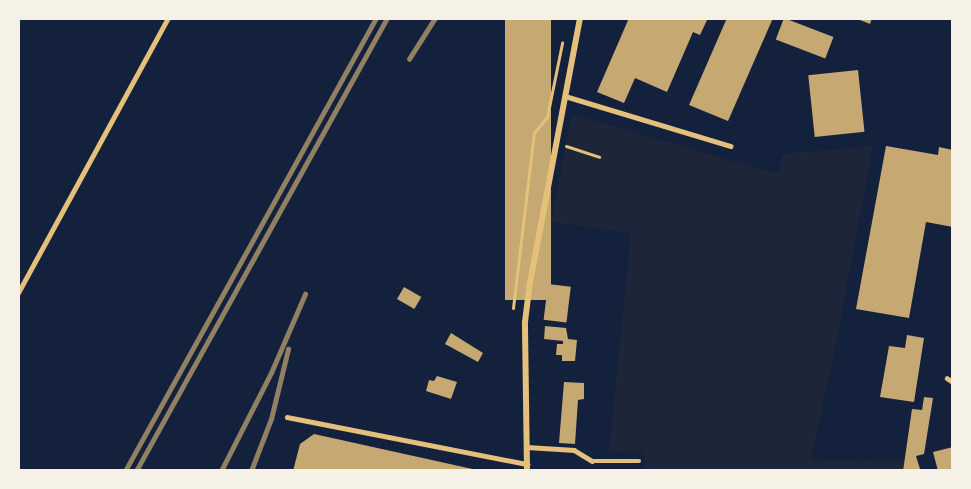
<!DOCTYPE html>
<html>
<head>
<meta charset="utf-8">
<style>
	body { margin:0 }
	#map { position:relative; width:971px; height:489px; overflow:hidden; background:#14213d; font-family:"Sofia Sans Condensed",sans-serif }
	div>[style] { position:absolute }
	[style*='--x'] { left:calc(var(--x)*1px); top:calc(var(--y)*1px); width:calc(var(--w)*1px); rotate:calc(var(--a)*1deg) }
	.green>* { inset:0; background:#1d2539 }
	.building>* { inset:0; background:#c6a872; transform-origin:0 0 }
	.path>* { height:3px; margin:-1.5px; padding:0 1.5px; transform-origin:1.5px; border-radius:1.5px; background:#e5c07b }
	.service>* { height:4.5px; margin:-2.25px; padding:0 2.25px; transform-origin:2.25px; border-radius:2.25px; background:#e5c07b }
	.minor>* { height:6px; margin:-3px; padding:0 3px; transform-origin:3px; border-radius:3px; background:#e5c07b }
	.rail>* { height:4.5px; margin:-2.25px; padding:0 2.25px; transform-origin:2.25px; border-radius:2.25px; background:#918062 }
	span { translate:-50% -50%; white-space:nowrap; text-align:center; line-height:1.15; -webkit-text-stroke:4.5px #f6f1e7; paint-order:stroke }
	.frame { position:absolute; inset:0; border:20px solid #f6f1e7; pointer-events:none }
</style>
</head>
<body>
<div id="map">
	<div class="green">
		<div style="clip-path:polygon(572px 114px,778px 174px,783px 154px,873px 146px,835px 350px,811px 459px,903px 460px,903px 471px,645px 471px,644px 454px,609px 451px,631px 233px,551px 222px)"></div>
	</div>
	<div class="building">
		<div style="left:505px;top:18px;width:46px;height:282px"></div>
		<div style="clip-path:polygon(629px 18px,708px 18px,700px 35px,693px 32px,667px 92px,635px 78px,624px 103px,597px 92px)"></div>
		<div style="clip-path:polygon(727px 18px,773px 18px,728px 121px,689px 105px)"></div>
		<div style="left:784px;top:18px;width:53px;height:23px;rotate:21deg"></div>
		<div style="clip-path:polygon(855px 18px,872px 18px,870px 24px)"></div>
		<div style="left:858px;top:70px;width:62px;height:50px;rotate:84deg"></div>
		<div style="clip-path:polygon(886px 146px,938px 155px,939px 147px,953px 150px,953px 227px,926px 222px,909px 318px,856px 309px)"></div>
		<div style="left:548px;top:284px;width:23px;height:36px;rotate:7deg"></div>
		<div style="left:404px;top:287px;width:20px;height:14px;rotate:30deg"></div>
		<div style="clip-path:polygon(545px 326px,566px 328px,568px 339px,577px 340px,575px 361px,562px 361px,562px 355px,556px 355px,557px 344px,563px 344px,563px 341px,544px 339px)"></div>
		<div style="clip-path:polygon(451px 333px,483px 353px,478px 362px,445px 344px)"></div>
		<div style="clip-path:polygon(907px 335px,924px 338px,914px 402px,880px 397px,889px 346px,905px 348px)"></div>
		<div style="clip-path:polygon(437px 376px,457px 382px,451px 399px,426px 391px,429px 380px,434px 381px)"></div>
		<div style="clip-path:polygon(564px 382px,584px 383px,584px 399px,578px 400px,575px 444px,559px 443px)"></div>
		<div style="clip-path:polygon(924px 397px,933px 398px,924px 454px,916px 456px,920px 469px,903px 471px,912px 409px,922px 410px)"></div>
		<div style="clip-path:polygon(314px 434px,477px 470px,477px 471px,293px 471px,300px 444px)"></div>
		<div style="clip-path:polygon(953px 447px,953px 471px,938px 471px,933px 452px)"></div>
	</div>
	<div class="path">
		<div style="--x:566;--y:146;--w:35;--a:18"></div>
		<div style="--x:513;--y:308;--w:176;--a:-83.2"></div>
		<div style="--x:534;--y:133;--w:21;--a:-51"></div>
		<div style="--x:547;--y:117;--w:76;--a:-78.5"></div>
	</div>
	<div class="service">
		<div style="--x:565;--y:96;--w:173;--a:16.8"></div>
		<div style="--x:18;--y:293;--w:313;--a:-61.4"></div>
		<div style="--x:947;--y:378;--w:7;--a:34"></div>
		<div style="--x:287;--y:417;--w:245;--a:11.1"></div>
		<div style="--x:527;--y:447;--w:47;--a:3.7"></div>
		<div style="--x:574;--y:450;--w:21;--a:31"></div>
		<div style="--x:592;--y:461;--w:47;--a:0"></div>
	</div>
	<div class="minor">
		<div style="--x:527;--y:471;--w:149;--a:-90.8"></div>
		<div style="--x:525;--y:322;--w:34;--a:-83"></div>
		<div style="--x:529;--y:288;--w:275;--a:-79.3"></div>
	</div>
	<div class="rail">
		<div style="--x:409;--y:59;--w:49;--a:-57.6"></div>
		<div style="--x:125;--y:471;--w:518;--a:-61.01"></div>
		<div style="--x:136;--y:471;--w:518;--a:-61.01"></div>
		<div style="--x:221;--y:471;--w:110;--a:-63"></div>
		<div style="--x:271;--y:373;--w:86;--a:-66.7"></div>
		<div style="--x:251;--y:471;--w:56;--a:-69"></div>
		<div style="--x:271;--y:419;--w:72;--a:-76.3"></div>
	</div>
	<div class="frame"></div>
</div>
</body>
</html>
